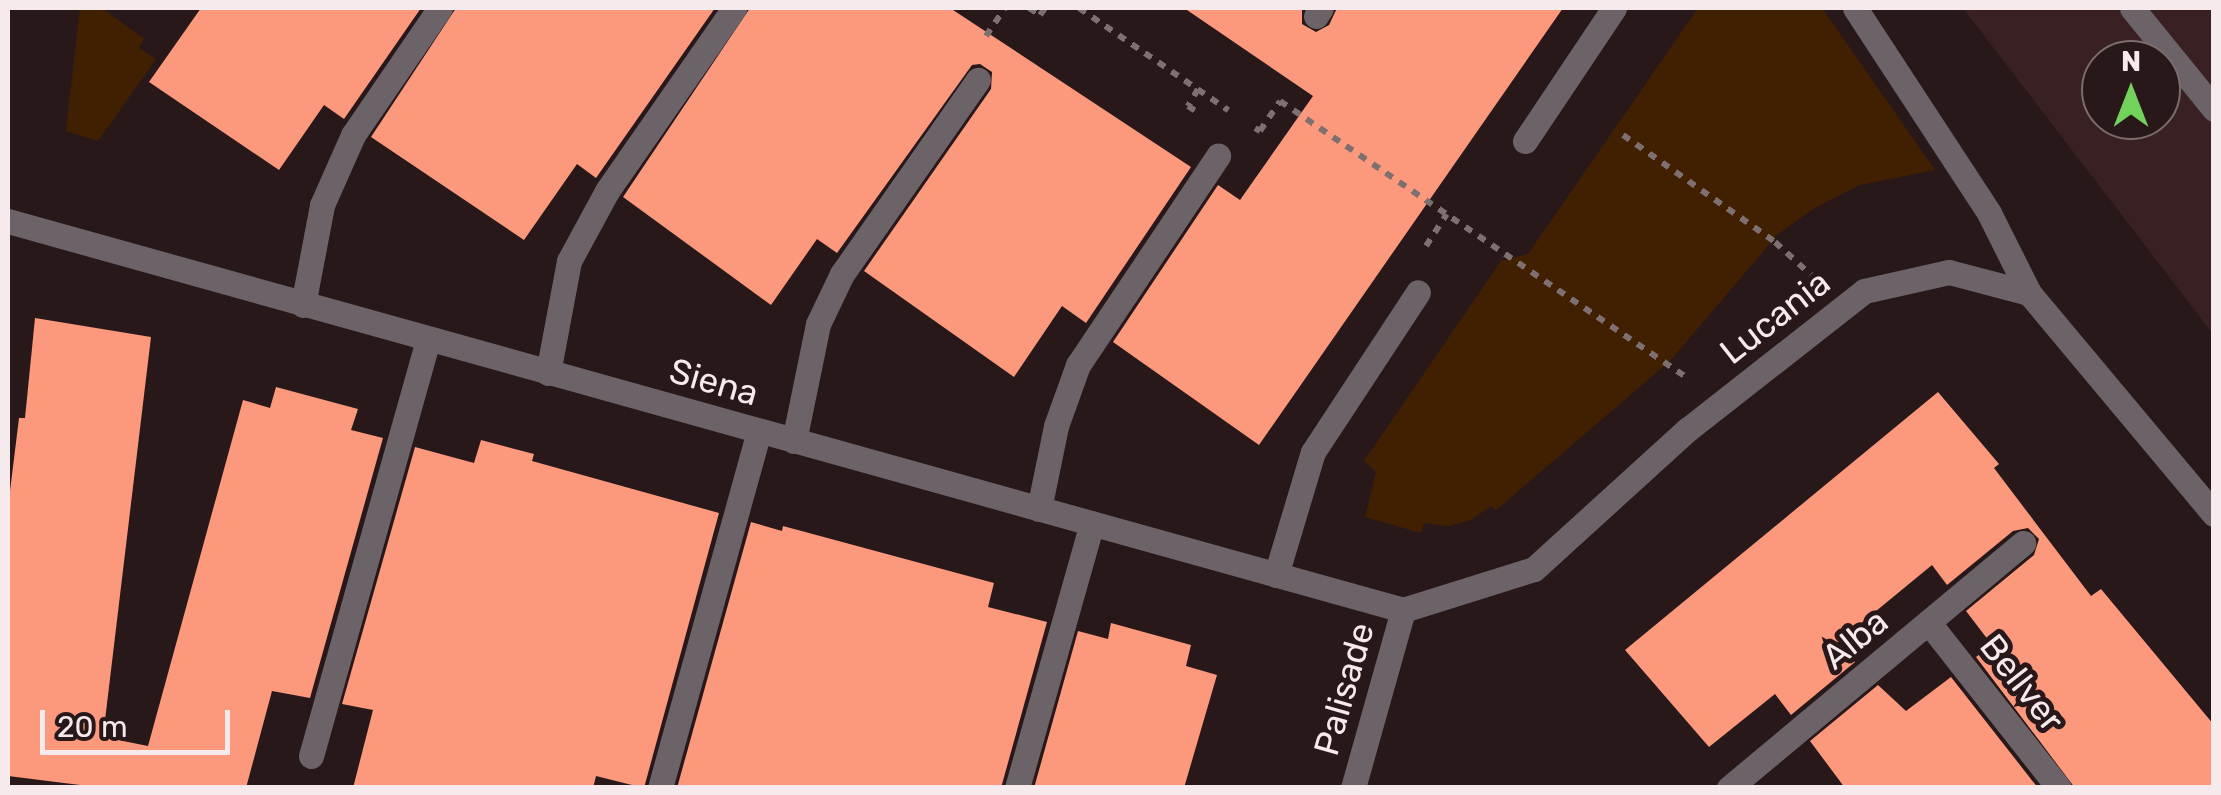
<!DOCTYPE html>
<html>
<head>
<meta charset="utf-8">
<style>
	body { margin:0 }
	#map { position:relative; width:2221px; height:795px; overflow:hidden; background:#29181a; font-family:Rubik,sans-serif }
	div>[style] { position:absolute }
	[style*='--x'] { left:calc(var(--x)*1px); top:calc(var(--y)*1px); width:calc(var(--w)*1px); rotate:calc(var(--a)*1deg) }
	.built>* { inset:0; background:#382023 }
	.green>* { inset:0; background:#402000 }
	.building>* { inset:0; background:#fc987c }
	.path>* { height:6px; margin-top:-3px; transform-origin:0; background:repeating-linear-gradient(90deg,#7e6f71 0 8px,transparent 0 16px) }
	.service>* { height:25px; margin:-12.5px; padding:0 12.5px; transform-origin:12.5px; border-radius:12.5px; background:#6c6368 }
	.minor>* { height:25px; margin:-12.5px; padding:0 12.5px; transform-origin:12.5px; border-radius:12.5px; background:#6c6368 }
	span { translate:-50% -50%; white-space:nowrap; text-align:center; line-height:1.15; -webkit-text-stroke:10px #29181a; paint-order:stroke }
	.street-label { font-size:35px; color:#f7eaec }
	.frame { position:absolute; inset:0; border:10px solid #f7eaec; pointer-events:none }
	.north { position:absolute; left:2081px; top:40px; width:100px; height:100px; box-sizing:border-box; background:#29181a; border:2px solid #7b6c6e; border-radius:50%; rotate:0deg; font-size:28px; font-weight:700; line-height:40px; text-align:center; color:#f7eaec }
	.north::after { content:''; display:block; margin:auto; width:35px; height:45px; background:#73d25c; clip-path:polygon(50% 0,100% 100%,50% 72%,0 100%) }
	.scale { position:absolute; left:40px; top:710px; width:190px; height:45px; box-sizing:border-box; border:5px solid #f7eaec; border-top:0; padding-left:12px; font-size:30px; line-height:35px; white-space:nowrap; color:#f7eaec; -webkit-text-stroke:8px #29181a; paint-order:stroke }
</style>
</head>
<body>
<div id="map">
	<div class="built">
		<div style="clip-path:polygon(evenodd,1963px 8px,2213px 8px,2213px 334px,1963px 8px,2101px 60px,2161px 60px,2161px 120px,2101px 120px,2101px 60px)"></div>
	</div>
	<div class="green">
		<div style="clip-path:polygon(80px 8px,103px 9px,144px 39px,139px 48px,156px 59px,98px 141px,66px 131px)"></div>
		<div style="clip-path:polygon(1698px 8px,1822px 8px,1935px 170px,1860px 185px,1813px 209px,1777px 235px,1671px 360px,1496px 510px,1491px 506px,1471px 520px,1448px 526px,1424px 523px,1421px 533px,1365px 517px,1376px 472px,1364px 461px,1501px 261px,1528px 254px)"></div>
	</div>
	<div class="building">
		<div style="clip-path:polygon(201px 8px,421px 8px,344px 119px,324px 105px,279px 170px,149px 82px)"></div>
		<div style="clip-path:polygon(456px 8px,715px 8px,596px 178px,577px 164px,524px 240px,371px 137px)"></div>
		<div style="clip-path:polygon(750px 8px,950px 8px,1191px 167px,1086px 323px,1062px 306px,1014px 377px,864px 271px,991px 89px,992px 72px,980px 64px,972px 65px,837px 253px,817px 239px,771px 305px,623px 197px)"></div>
		<div style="clip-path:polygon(1184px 8px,1302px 8px,1302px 24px,1316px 32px,1329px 25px,1337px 8px,1563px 8px,1259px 445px,1113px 342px,1218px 185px,1240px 200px,1313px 96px)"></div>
		<div style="clip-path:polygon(35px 318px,151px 337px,103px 737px,148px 746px,243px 400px,270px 408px,276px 387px,358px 409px,351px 430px,383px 438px,310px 698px,272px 691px,246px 788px,104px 788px,8px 776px,8px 507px,19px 418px,25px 418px)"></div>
		<div style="clip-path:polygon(1938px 392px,1999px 464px,1994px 468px,2091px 596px,2101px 589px,2214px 725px,2214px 788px,2075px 788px,1976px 657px,1992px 645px,1966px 611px,2034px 555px,2039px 539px,2028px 528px,2013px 531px,1947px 585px,1932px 565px,1836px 644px,1855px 662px,1791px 715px,1775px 694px,1709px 747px,1625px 650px)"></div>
		<div style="clip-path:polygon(481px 440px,534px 454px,532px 461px,719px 513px,644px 788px,596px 776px,593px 788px,353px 788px,373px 710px,342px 704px,415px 447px,474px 463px)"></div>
		<div style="clip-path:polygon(751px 522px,782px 531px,783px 526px,994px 583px,988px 607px,1047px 622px,1001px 788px,677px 788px)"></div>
		<div style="clip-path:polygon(1111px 623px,1191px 645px,1186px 666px,1217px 675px,1184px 788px,1034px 788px,1078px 631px,1108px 639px)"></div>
		<div style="clip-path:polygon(1951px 677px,2038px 788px,1845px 788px,1810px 741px,1878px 685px,1906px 711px)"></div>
	</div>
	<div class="path">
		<div style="--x:1029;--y:8;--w:13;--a:32"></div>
		<div style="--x:1040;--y:15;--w:9;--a:-54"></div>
		<div style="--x:1079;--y:8;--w:181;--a:34.4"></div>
		<div style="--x:986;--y:36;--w:34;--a:-56"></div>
		<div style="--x:1198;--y:89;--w:20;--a:120"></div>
		<div style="--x:1188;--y:106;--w:14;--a:34"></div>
		<div style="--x:1255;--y:128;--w:6;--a:31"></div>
		<div style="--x:1260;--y:131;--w:36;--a:-56"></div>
		<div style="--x:1280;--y:101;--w:490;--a:34.2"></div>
		<div style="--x:1623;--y:135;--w:186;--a:35.1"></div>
		<div style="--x:1775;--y:242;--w:49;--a:42.5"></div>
		<div style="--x:1426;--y:246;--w:38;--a:-57"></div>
	</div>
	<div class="service">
		<div style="--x:1855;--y:8;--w:245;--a:56.8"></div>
		<div style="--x:1989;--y:213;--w:89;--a:63.4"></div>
		<div style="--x:2132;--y:8;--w:130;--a:50.9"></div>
		<div style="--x:1316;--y:16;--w:9;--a:-58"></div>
		<div style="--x:1525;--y:141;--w:160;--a:-56.2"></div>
		<div style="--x:303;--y:305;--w:102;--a:-79.2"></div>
		<div style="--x:322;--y:205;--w:77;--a:-66.1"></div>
		<div style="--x:353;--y:135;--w:154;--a:-55.6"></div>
		<div style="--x:548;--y:373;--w:114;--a:-79.4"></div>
		<div style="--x:569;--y:261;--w:80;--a:-61.5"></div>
		<div style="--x:607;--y:191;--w:223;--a:-55.2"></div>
		<div style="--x:794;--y:441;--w:119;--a:-78.4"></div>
		<div style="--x:818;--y:324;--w:55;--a:-64.4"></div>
		<div style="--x:842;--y:274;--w:237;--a:-55"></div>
		<div style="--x:1039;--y:509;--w:85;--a:-78.4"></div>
		<div style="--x:1056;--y:426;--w:65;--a:-70.2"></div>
		<div style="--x:1078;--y:365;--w:252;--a:-56.2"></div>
		<div style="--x:1276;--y:575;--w:128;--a:-73.3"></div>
		<div style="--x:1313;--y:452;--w:191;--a:-56.7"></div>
		<div style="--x:311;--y:756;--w:432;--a:-74.3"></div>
		<div style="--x:660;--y:788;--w:370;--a:-74.5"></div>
		<div style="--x:1017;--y:788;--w:275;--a:-74.2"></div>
	</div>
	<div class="minor">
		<div style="--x:8;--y:221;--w:1448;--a:15.58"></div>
		<div style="--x:1403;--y:610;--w:137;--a:-17.4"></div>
		<div style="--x:1534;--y:569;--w:207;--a:-42.3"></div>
		<div style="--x:1687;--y:430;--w:225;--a:-38.1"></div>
		<div style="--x:1864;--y:291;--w:87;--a:-12.6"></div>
		<div style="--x:1949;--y:272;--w:83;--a:14.7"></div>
		<div style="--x:2029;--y:293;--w:288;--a:50.1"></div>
		<div style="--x:1929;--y:623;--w:210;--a:51.8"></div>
		<div style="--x:1353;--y:788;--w:185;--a:-74.3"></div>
		<div style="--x:1729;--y:788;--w:383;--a:-39.8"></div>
	</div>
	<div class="street-label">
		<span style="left:1775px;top:317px;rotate:-38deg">Lucania</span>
		<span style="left:714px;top:382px;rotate:16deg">Siena</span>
		<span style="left:1855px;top:639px;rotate:-39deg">Alba</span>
		<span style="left:2022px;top:683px;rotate:52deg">Bellver</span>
		<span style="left:1344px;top:689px;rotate:-74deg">Palisade</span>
	</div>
	<div class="frame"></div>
	<div class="north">N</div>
	<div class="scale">20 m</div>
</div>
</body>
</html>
